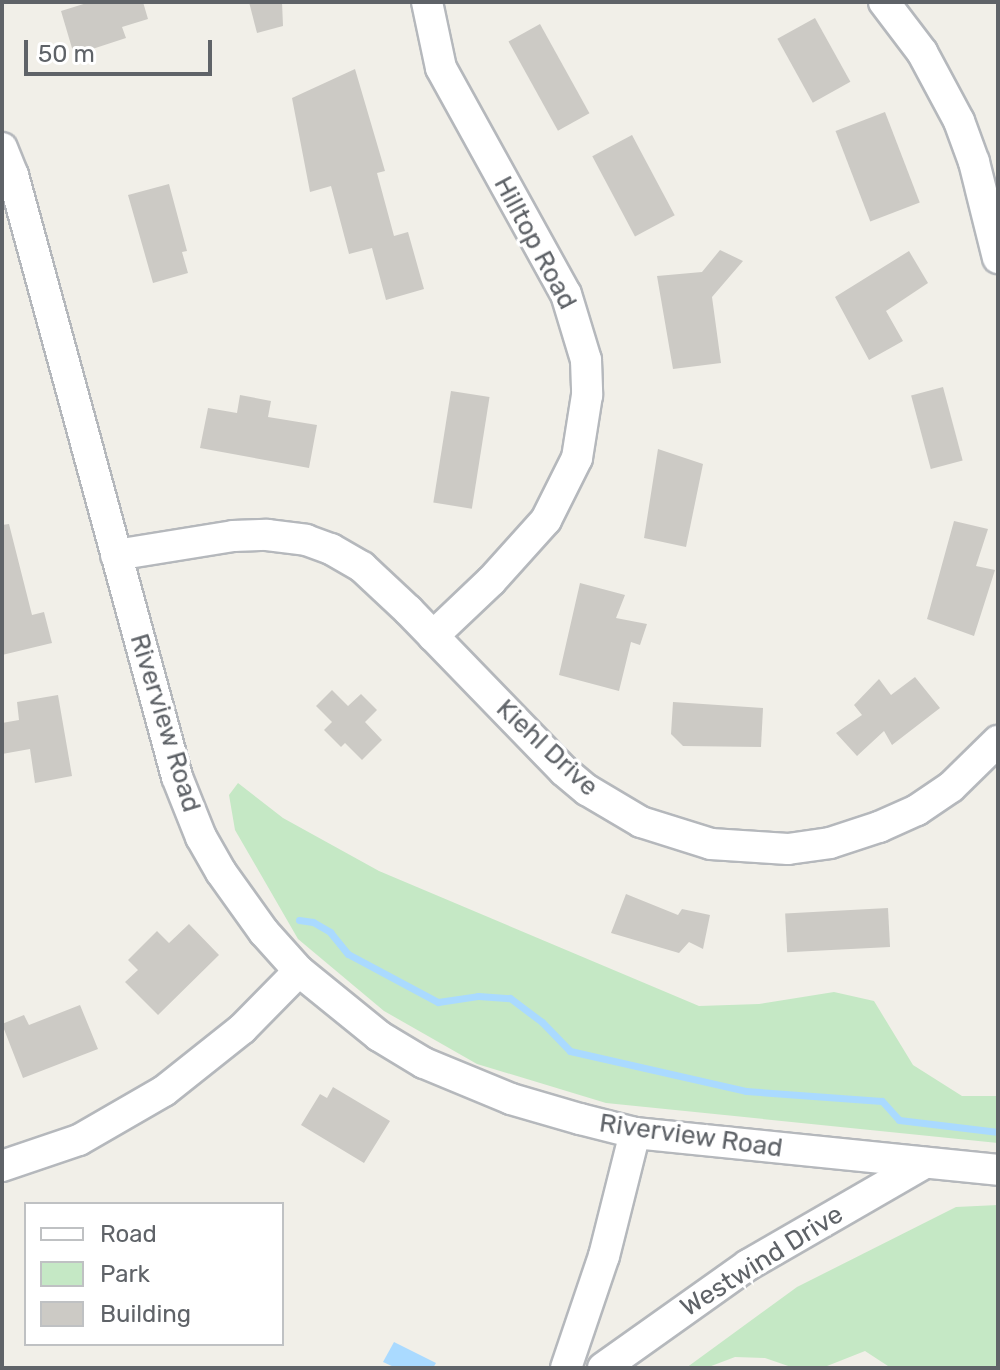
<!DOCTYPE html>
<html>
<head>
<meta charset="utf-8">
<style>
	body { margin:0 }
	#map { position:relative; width:1000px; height:1370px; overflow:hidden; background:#f1efe8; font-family:Rubik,sans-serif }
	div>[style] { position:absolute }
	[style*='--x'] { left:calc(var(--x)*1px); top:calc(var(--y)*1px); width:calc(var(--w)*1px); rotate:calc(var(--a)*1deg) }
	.green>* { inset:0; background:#c5e8c5 }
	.water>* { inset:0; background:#aadaff }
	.stream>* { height:7px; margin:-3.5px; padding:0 3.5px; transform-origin:3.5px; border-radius:3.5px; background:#aadaff }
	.building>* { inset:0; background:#cccac5; transform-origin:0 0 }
	.roads { filter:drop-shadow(2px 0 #b5b8bc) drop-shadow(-2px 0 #b5b8bc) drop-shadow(0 2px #b5b8bc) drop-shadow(0 -2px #b5b8bc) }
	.street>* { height:30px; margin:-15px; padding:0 15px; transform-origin:15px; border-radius:15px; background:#fff }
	span { translate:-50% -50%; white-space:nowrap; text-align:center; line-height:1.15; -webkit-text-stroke:7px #fff; paint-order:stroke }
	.street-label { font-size:26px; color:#5f6368 }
	.frame { position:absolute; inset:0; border:4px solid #5f6368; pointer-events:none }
	.legend { position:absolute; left:24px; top:1202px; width:260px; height:144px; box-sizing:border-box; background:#fff; border:2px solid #bfc1c3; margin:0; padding:10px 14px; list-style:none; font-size:24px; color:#5f6368 }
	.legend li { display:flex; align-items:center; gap:16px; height:40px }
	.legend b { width:40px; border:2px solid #bfc1c3 }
	.scale { position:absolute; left:24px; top:40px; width:188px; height:36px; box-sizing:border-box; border:4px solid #5f6368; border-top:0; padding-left:10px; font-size:24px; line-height:28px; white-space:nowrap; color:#5f6368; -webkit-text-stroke:6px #fff; paint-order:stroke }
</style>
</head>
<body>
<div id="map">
	<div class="green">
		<div style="clip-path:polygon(238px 783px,283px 818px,379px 871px,699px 1006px,759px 1004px,834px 992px,874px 1001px,913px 1065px,962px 1096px,998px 1096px,998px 1143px,606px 1103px,477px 1064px,384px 1011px,298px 939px,235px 830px,229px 795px)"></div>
		<div style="clip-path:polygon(998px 1205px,998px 1368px,891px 1368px,865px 1351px,822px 1368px,794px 1368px,765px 1358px,735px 1357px,706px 1368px,686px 1368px,797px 1287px,956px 1207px)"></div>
	</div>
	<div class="water">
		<div style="clip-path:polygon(394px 1342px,436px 1363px,433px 1368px,396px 1368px,383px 1362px)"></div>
	</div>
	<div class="stream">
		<div style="--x:299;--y:920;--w:14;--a:8"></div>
		<div style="--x:313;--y:922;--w:20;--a:30"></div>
		<div style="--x:330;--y:932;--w:28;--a:51"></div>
		<div style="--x:348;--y:954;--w:102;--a:28.1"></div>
		<div style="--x:438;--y:1002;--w:40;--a:-8.5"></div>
		<div style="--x:478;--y:996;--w:32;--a:4"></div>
		<div style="--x:510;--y:998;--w:40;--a:37"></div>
		<div style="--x:542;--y:1022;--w:40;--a:46"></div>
		<div style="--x:570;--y:1051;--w:180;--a:12.8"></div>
		<div style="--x:746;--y:1091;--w:136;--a:4.2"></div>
		<div style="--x:882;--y:1101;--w:25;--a:48"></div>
		<div style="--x:899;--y:1120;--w:100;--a:6.9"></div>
	</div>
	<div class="building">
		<div style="clip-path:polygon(90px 2px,143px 2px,148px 19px,122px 27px,126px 38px,74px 55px,61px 11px)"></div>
		<div style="clip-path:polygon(249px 2px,282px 2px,283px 26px,257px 33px)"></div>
		<div style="left:815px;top:18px;width:73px;height:43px;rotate:61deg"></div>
		<div style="left:540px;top:24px;width:102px;height:36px;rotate:61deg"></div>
		<div style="clip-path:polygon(355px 69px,385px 171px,377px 173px,394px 236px,408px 232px,424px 289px,386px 300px,372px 248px,349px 254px,331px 186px,310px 192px,292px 98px)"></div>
		<div style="left:885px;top:112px;width:97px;height:53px;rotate:69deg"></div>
		<div style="left:632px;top:135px;width:91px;height:45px;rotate:62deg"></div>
		<div style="clip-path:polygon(169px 184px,187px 251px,182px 252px,188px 273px,153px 283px,128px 195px)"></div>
		<div style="clip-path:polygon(720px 250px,743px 261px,712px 297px,721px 363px,673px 369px,657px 276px,702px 272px)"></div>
		<div style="clip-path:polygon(909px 251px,928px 283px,886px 311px,903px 341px,869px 360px,835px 297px)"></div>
		<div style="left:943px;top:387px;width:76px;height:33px;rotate:75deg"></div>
		<div style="left:451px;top:391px;width:39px;height:113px;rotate:9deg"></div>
		<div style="clip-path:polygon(240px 395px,271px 401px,268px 417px,317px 425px,309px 468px,200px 448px,208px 408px,237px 413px)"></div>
		<div style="clip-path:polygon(658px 449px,703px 464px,686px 547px,644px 538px)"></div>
		<div style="clip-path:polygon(954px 521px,988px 529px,976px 566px,995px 570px,974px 636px,927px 619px)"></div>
		<div style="clip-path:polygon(9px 524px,32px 615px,44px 612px,52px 643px,2px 655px,2px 525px)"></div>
		<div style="clip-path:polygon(580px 583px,625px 595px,616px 618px,647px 624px,640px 645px,631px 642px,619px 691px,559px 675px)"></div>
		<div style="clip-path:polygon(915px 677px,940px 708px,892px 745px,884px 731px,857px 756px,836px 733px,862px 715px,854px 705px,879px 679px,891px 695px)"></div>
		<div style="clip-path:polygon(332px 690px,348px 706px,361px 694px,377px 710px,365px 722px,382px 740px,362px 760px,345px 743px,341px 747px,324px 730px,332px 722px,316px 706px)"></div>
		<div style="clip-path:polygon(58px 695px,72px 776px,35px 783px,30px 749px,2px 754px,2px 723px,19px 720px,17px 702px)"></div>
		<div style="clip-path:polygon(673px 702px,763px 708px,761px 747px,683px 746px,671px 734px)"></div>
		<div style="clip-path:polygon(626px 894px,678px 915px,682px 909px,710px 915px,703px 949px,689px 942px,679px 953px,611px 933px)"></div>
		<div style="left:888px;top:908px;width:39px;height:103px;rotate:87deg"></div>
		<div style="clip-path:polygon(189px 924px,219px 955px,158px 1015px,125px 982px,138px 970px,128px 960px,157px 931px,169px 943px)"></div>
		<div style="clip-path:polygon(80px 1005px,98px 1049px,23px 1078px,2px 1024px,24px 1015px,29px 1025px)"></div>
		<div style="clip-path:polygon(333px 1087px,390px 1121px,364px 1163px,301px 1125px,320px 1094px,327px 1098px)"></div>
	</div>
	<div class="roads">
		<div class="street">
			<div style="--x:427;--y:2;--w:67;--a:78"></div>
			<div style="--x:441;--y:68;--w:258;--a:61.1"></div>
			<div style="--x:566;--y:294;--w:69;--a:73.1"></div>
			<div style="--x:586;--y:360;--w:35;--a:88"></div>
			<div style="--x:587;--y:395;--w:64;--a:99"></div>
			<div style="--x:577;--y:458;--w:69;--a:116.6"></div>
			<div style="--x:546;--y:520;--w:82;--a:132"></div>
			<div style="--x:491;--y:581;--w:80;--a:136.5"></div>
			<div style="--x:884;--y:2;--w:63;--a:52.8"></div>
			<div style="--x:922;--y:52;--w:78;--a:61.8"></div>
			<div style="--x:959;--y:121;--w:44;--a:69.9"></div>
			<div style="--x:974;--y:162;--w:99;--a:76"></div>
			<div style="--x:2;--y:148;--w:29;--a:68"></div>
			<div style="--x:13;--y:175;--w:624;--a:74.76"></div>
			<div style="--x:177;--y:777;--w:65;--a:68.2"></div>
			<div style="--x:201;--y:837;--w:40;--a:60.3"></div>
			<div style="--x:221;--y:872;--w:74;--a:54.4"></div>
			<div style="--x:264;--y:932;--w:52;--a:48.1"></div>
			<div style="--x:299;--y:971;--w:103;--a:39.1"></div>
			<div style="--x:379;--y:1036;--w:52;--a:31"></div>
			<div style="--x:424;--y:1063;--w:94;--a:22.5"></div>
			<div style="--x:511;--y:1099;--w:72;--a:16.2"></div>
			<div style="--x:580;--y:1119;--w:57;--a:14.3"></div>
			<div style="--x:635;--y:1133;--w:365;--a:5.8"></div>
			<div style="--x:116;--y:555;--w:119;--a:-9.2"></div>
			<div style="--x:233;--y:536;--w:34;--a:-2"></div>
			<div style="--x:267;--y:535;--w:39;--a:7"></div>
			<div style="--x:306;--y:540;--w:27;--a:20"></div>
			<div style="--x:331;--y:549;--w:36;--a:30"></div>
			<div style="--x:362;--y:567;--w:63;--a:43.1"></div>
			<div style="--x:408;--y:610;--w:224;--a:45.9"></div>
			<div style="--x:564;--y:771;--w:30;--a:40"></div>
			<div style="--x:587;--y:790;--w:63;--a:30.7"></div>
			<div style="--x:641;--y:822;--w:73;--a:17.4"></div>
			<div style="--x:711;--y:844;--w:77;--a:3.7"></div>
			<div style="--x:788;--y:849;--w:42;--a:-8.1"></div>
			<div style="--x:830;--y:843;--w:52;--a:-18.1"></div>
			<div style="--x:879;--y:827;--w:42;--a:-24.1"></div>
			<div style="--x:917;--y:810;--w:41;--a:-34.1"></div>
			<div style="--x:951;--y:787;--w:66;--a:-44.4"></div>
			<div style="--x:2;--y:1166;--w:81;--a:-18.7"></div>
			<div style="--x:79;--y:1140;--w:98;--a:-30"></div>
			<div style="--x:164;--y:1091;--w:100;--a:-38.5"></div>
			<div style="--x:242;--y:1029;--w:81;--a:-45.5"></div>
			<div style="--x:566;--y:1368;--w:118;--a:-71.3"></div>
			<div style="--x:604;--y:1256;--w:127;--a:-75.9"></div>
			<div style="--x:603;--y:1368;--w:178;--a:-35.4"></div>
			<div style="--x:748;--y:1265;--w:204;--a:-30"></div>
		</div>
	</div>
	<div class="street-label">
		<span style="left:535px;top:243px;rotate:62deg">Hilltop Road</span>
		<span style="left:165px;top:723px;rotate:73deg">Riverview Road</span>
		<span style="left:547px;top:748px;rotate:43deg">Kiehl Drive</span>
		<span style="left:691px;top:1136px;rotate:8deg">Riverview Road</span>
		<span style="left:762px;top:1261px;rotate:-32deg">Westwind Drive</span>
	</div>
	<div class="frame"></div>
	<ul class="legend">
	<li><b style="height:10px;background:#fff"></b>Road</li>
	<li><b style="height:22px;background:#c5e8c5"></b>Park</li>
	<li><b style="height:22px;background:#cccac5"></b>Building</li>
	</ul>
	<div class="scale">50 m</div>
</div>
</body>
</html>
